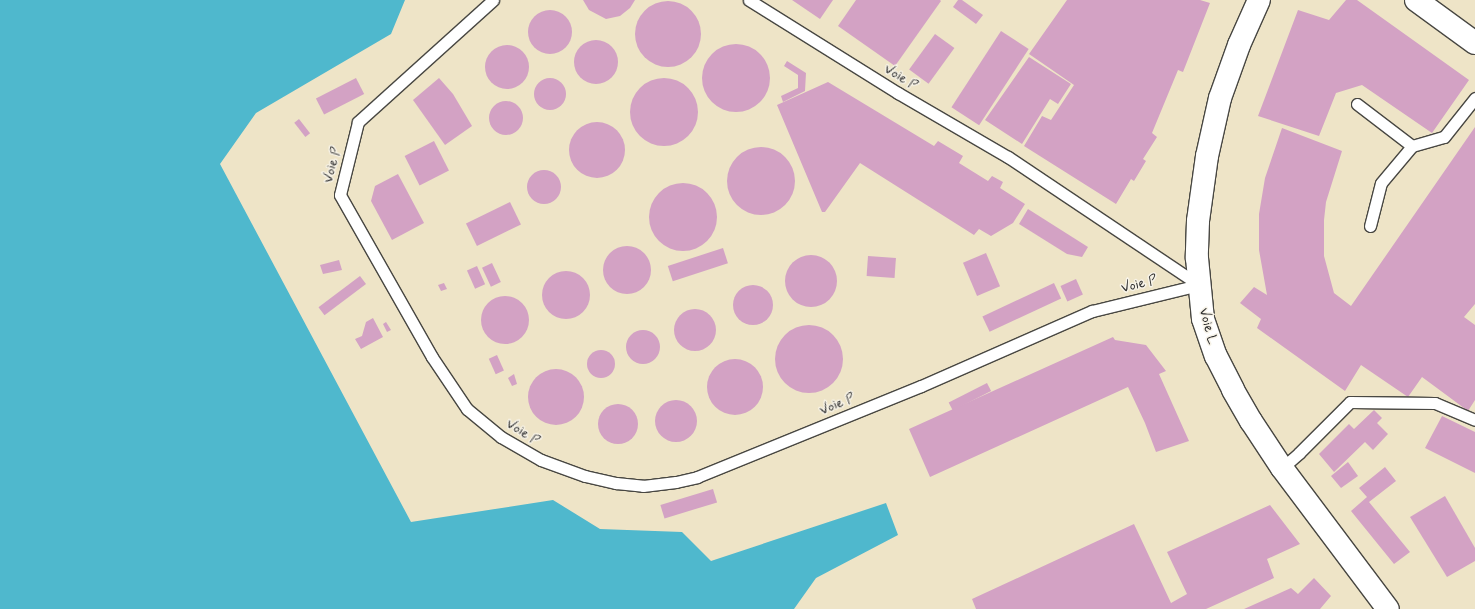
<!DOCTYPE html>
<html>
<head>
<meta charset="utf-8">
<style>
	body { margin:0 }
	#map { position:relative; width:1475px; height:609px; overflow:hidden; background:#eee4c7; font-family:Mynerve,sans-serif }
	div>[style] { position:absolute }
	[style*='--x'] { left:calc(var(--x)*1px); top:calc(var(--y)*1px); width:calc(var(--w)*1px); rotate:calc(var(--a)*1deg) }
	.water>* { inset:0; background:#4fb8cd }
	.building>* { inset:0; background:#d3a2c4; transform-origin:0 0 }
	.round { border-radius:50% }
	.roads { filter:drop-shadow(1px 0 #484742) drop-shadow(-1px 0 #484742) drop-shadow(0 1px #484742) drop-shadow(0 -1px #484742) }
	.lane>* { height:11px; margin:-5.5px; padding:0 5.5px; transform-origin:5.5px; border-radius:5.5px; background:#fff }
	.street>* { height:22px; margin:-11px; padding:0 11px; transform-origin:11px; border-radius:11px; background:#fff }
	.secondary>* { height:22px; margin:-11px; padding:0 11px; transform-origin:11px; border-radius:11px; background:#fff }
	span { translate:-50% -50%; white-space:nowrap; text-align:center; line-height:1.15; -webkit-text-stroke:3px #f7f3e8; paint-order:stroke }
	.street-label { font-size:14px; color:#2b2b2b }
</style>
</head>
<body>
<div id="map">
	<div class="water">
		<div style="clip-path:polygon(0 0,405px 0,391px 34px,256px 113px,220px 164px,411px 522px,553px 500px,600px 529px,682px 532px,711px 561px,886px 503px,898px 535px,816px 578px,794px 609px,0 609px)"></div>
	</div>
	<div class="building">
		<div style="clip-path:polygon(583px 0,635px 0,630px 8px,620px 16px,606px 19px,589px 10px)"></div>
		<div style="clip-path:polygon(792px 0,833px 0,820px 19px)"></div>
		<div style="clip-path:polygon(856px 0,940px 0,941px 1px,895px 66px,838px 26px)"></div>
		<div style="clip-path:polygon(958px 0,962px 0,983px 15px,976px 24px,953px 7px)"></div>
		<div style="clip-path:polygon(1067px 0,1200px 0,1210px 3px,1183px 72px,1178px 70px,1152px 133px,1157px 137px,1143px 159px,1146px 161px,1134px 181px,1131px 179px,1116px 204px,1024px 146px,1042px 116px,1051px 120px,1074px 85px,1029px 54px)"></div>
		<div style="clip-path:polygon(1346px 0,1357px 0,1469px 80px,1432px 133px,1362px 85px,1336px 93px,1319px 136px,1258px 116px,1298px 10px,1329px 20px)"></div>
		<div class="round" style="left:635px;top:1px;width:66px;height:66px"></div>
		<div class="round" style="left:528px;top:10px;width:44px;height:44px"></div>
		<div style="left:1001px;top:31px;width:33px;height:91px;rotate:33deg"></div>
		<div style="left:935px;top:34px;width:24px;height:44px;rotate:36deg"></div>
		<div class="round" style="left:574px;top:40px;width:44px;height:44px"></div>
		<div class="round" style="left:702px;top:44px;width:68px;height:68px"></div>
		<div class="round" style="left:485px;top:45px;width:44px;height:44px"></div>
		<div style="clip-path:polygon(1029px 57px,1071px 84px,1058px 104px,1050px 99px,1022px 144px,985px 120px)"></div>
		<div style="clip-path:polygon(787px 61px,806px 73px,805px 91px,783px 102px,781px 96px,798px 88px,798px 75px,784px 66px)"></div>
		<div class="round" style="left:534px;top:78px;width:32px;height:32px"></div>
		<div style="left:356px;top:78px;width:18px;height:45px;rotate:63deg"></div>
		<div style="clip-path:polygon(439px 78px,453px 94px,472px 126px,445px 145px,413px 100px)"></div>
		<div class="round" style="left:630px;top:78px;width:68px;height:68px"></div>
		<div style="clip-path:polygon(828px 82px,934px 146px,938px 141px,963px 156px,959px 163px,988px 181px,992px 176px,1003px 182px,1000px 188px,1025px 204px,1013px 223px,991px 236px,979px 229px,974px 235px,860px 163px,825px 212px,822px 212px,777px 105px)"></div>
		<div class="round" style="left:489px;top:101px;width:34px;height:34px"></div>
		<div style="left:299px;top:119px;width:18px;height:6px;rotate:52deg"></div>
		<div class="round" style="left:569px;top:122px;width:56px;height:56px"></div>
		<div style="clip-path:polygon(1475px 127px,1475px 304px,1464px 317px,1475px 325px,1475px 400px,1468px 411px,1422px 377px,1408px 397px,1361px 365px,1345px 391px,1257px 328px,1261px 319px,1240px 303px,1254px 287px,1267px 295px,1259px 250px,1259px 214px,1265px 178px,1282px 128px,1342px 151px,1326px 202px,1324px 220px,1324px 256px,1334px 293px,1351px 306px)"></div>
		<div style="left:434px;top:141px;width:33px;height:33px;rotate:63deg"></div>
		<div class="round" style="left:727px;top:147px;width:68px;height:68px"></div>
		<div class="round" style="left:527px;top:170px;width:34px;height:34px"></div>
		<div style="clip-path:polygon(398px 174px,424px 223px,392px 240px,371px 201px,375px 186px)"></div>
		<div class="round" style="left:649px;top:183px;width:68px;height:68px"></div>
		<div style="left:510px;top:202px;width:25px;height:49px;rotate:64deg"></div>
		<div style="clip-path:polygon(1028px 209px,1088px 247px,1082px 257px,1067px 254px,1019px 224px)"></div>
		<div class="round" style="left:603px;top:246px;width:48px;height:48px"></div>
		<div style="left:723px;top:248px;width:16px;height:58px;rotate:72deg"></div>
		<div style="left:986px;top:253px;width:36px;height:25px;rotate:67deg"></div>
		<div class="round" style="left:785px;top:255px;width:52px;height:52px"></div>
		<div style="left:868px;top:256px;width:28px;height:20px;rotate:4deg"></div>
		<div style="clip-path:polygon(339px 260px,342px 270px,323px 274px,320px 265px)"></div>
		<div style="left:492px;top:263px;width:21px;height:11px;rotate:65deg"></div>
		<div style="left:477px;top:266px;width:20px;height:11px;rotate:66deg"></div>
		<div class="round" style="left:542px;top:271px;width:48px;height:48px"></div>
		<div style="left:360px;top:276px;width:10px;height:52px;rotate:53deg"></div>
		<div style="left:1076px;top:279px;width:17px;height:17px;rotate:66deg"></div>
		<div style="clip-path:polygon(444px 283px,447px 289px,441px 291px,438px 285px)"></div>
		<div style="left:1054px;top:283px;width:17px;height:79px;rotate:65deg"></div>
		<div class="round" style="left:733px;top:285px;width:40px;height:40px"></div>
		<div class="round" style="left:481px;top:296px;width:48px;height:48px"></div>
		<div class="round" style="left:674px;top:309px;width:42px;height:42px"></div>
		<div style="clip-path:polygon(373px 318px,383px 337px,361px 349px,355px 339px,362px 336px,366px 322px)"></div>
		<div style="clip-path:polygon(386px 322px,391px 330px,387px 332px,383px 324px)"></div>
		<div class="round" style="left:775px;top:325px;width:68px;height:68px"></div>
		<div class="round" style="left:626px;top:330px;width:34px;height:34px"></div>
		<div style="clip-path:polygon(1113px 337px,1115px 340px,1146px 345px,1166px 371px,1159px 374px,1189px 441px,1156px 452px,1145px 423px,1128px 387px,930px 477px,909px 429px)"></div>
		<div class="round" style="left:587px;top:350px;width:28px;height:28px"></div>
		<div style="left:497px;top:355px;width:17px;height:9px;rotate:66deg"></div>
		<div class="round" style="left:707px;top:359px;width:56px;height:56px"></div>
		<div class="round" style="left:528px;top:369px;width:56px;height:56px"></div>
		<div style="clip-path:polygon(514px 374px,517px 384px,512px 386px,508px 378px)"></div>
		<div style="left:987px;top:383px;width:9px;height:43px;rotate:63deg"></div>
		<div class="round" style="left:655px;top:400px;width:42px;height:42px"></div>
		<div class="round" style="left:598px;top:404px;width:40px;height:40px"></div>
		<div style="clip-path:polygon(1374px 410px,1382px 418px,1377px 423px,1388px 434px,1373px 450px,1365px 442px,1334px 472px,1319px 454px,1349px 424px,1354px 429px)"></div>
		<div style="clip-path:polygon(1442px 416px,1475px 432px,1475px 473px,1425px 448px)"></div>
		<div style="clip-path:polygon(1348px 462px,1358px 476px,1341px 488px,1331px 476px)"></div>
		<div style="clip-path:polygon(1385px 467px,1396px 481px,1369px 502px,1410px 552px,1394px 564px,1351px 511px,1367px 497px,1359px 488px)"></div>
		<div style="left:713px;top:489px;width:14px;height:55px;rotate:73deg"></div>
		<div style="clip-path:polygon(1445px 496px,1475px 548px,1475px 561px,1447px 577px,1410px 517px)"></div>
		<div style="clip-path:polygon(1270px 505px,1300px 544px,1267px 559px,1274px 578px,1206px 609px,976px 609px,972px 599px,1134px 524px,1171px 603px,1187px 594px,1167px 552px)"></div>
		<div style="clip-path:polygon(1314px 578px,1331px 596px,1320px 609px,1244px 609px,1291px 588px,1298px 594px)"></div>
	</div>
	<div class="roads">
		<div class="lane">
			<div style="--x:493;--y:0;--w:182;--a:137.9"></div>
			<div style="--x:358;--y:122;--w:75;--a:103.9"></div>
			<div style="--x:340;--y:195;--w:186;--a:60.4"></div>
			<div style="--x:432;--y:357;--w:63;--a:56.1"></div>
			<div style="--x:467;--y:409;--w:44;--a:39.5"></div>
			<div style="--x:501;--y:437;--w:46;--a:29.9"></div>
			<div style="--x:541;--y:460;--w:47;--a:20"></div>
			<div style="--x:585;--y:476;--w:32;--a:13"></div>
			<div style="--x:616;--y:483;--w:27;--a:6"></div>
			<div style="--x:643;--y:486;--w:33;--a:-7"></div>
			<div style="--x:676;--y:482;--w:22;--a:-13"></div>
			<div style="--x:697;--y:477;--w:242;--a:-22.1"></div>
			<div style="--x:921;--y:386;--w:187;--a:-23.7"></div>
			<div style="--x:1092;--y:311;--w:110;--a:-13.7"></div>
			<div style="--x:749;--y:0;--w:176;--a:32"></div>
			<div style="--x:898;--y:93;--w:127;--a:30.2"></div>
			<div style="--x:1008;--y:157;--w:230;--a:33.8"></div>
			<div style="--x:1357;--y:104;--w:69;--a:37.4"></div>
			<div style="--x:1370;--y:226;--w:44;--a:-75.7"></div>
			<div style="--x:1381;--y:183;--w:48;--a:-50"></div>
			<div style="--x:1412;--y:146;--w:33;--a:-16"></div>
			<div style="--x:1444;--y:137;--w:50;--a:-51.5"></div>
			<div style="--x:1282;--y:468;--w:23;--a:-41"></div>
			<div style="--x:1299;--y:453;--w:72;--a:-45"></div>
			<div style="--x:1350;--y:402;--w:85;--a:0.7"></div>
			<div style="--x:1435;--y:403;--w:43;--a:23"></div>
		</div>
		<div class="street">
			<div style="--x:1416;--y:0;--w:73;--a:36.1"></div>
		</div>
		<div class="secondary">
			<div style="--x:1259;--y:0;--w:49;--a:114"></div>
			<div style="--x:1239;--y:45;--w:56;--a:109.7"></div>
			<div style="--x:1220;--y:98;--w:59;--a:102.6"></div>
			<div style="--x:1207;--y:156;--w:66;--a:97.9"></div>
			<div style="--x:1198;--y:221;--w:37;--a:92"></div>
			<div style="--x:1197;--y:258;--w:61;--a:84.4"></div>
			<div style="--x:1203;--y:319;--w:39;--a:71"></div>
			<div style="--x:1216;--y:356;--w:38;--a:63"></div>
			<div style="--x:1233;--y:390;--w:36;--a:60"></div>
			<div style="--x:1251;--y:421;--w:56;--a:56.6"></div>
			<div style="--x:1282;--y:468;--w:176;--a:53.1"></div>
		</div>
	</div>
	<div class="street-label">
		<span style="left:901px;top:77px;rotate:31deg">Voie P</span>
		<span style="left:332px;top:165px;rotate:-76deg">Voie P</span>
		<span style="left:1139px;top:284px;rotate:-14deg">Voie P</span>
		<span style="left:1208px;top:326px;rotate:75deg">Voie L</span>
		<span style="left:837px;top:404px;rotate:-23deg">Voie P</span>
		<span style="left:523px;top:432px;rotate:32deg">Voie P</span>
	</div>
</div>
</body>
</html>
